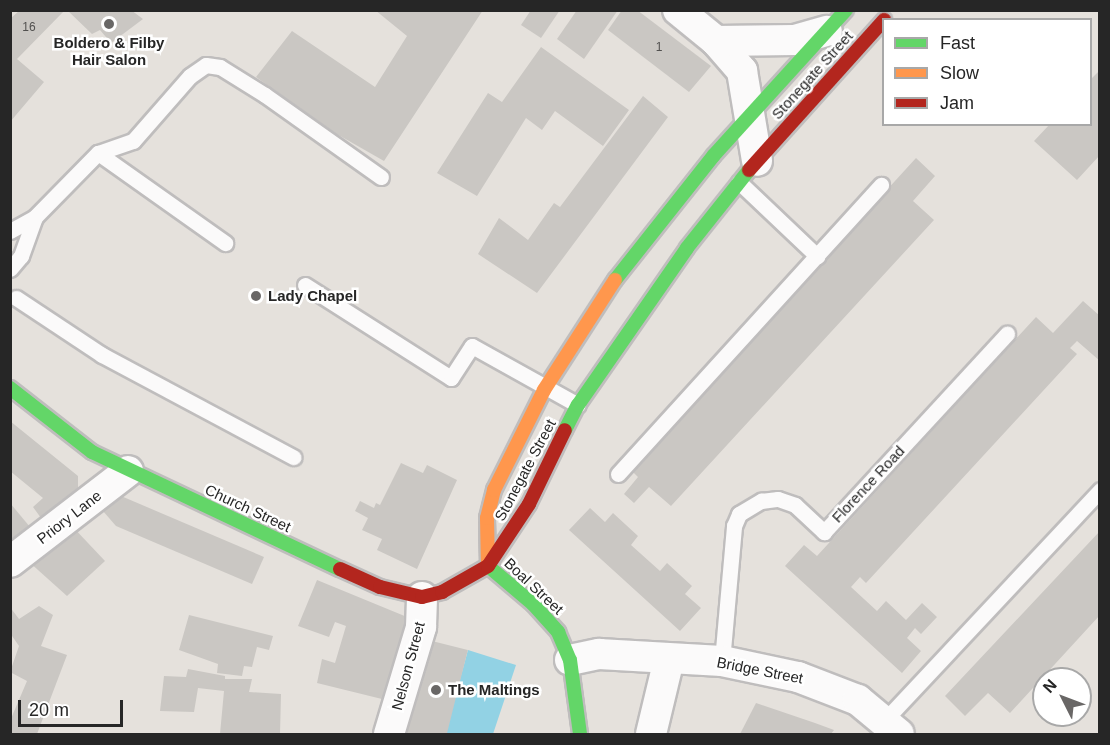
<!DOCTYPE html>
<html>
<head>
<meta charset="utf-8">
<style>
	body { margin:0 }
	#map { position:relative; width:1110px; height:745px; overflow:hidden; background:#e5e1dc; font-family:Arial,sans-serif }
	div>[style] { position:absolute }
	[style*='--x'] { left:calc(var(--x)*1px); top:calc(var(--y)*1px); width:calc(var(--w)*1px); rotate:calc(var(--a)*1deg) }
	.water>* { inset:0; background:#92d2e4 }
	.building>* { inset:0; background:#cac7c3; transform-origin:0 0 }
	.roads { filter:drop-shadow(2px 0 #bfbdbd) drop-shadow(-2px 0 #bfbdbd) drop-shadow(0 2px #bfbdbd) drop-shadow(0 -2px #bfbdbd) }
	.lane>* { height:15px; margin:-7.5px; padding:0 7.5px; transform-origin:7.5px; border-radius:7.5px; background:#fbfafa }
	.street>* { height:30px; margin:-15px; padding:0 15px; transform-origin:15px; border-radius:15px; background:#fbfafa }
	.fast>* { height:14px; margin:-7px; padding:0 7px; transform-origin:7px; border-radius:7px; background:#63d668 }
	.slow>* { height:14px; margin:-7px; padding:0 7px; transform-origin:7px; border-radius:7px; background:#ff974d }
	.jam>* { height:14px; margin:-7px; padding:0 7px; transform-origin:7px; border-radius:7px; background:#b3261e }
	.dots>* { width:16px; height:16px; translate:-50% -50%; box-sizing:border-box; border:3px solid #fff; border-radius:50% }
	span { translate:-50% -50%; white-space:nowrap; text-align:center; line-height:1.15; -webkit-text-stroke:5px #fff; paint-order:stroke }
	.number-label { font-size:12px; color:#51504f }
	.number-label span { -webkit-text-stroke-width:0 }
	.poi-label { font-size:15px; color:#262626; font-weight:700 }
	.left { translate:0 -50%; text-align:left }
	.street-label { font-size:15px; color:#262626 }
	.frame { position:absolute; inset:0; border:12px solid #262626; pointer-events:none }
	.legend { position:absolute; left:882px; top:18px; width:210px; height:108px; box-sizing:border-box; background:#fff; border:2px solid #a8a8a8; margin:0; padding:8px 10px; list-style:none; font-size:18px; color:#262626 }
	.legend li { display:flex; align-items:center; gap:12px; height:30px }
	.legend b { width:30px; border:2px solid #a8a8a8 }
	.north { position:absolute; left:1032px; top:667px; width:60px; height:60px; box-sizing:border-box; background:#fff; border:2px solid #a8a8a8; border-radius:50%; rotate:312deg; font-size:16px; font-weight:700; line-height:24px; text-align:center; color:#262626 }
	.north::after { content:''; display:block; margin:auto; width:21px; height:27px; background:#696766; clip-path:polygon(50% 0,100% 100%,50% 72%,0 100%) }
	.scale { position:absolute; left:18px; top:700px; width:105px; height:27px; box-sizing:border-box; border:3px solid #262626; border-top:0; padding-left:8px; font-size:18px; line-height:21px; white-space:nowrap; color:#262626; -webkit-text-stroke:4px #fff; paint-order:stroke }
</style>
</head>
<body>
<div id="map">
	<div class="water">
		<div style="clip-path:polygon(468px 650px,516px 665px,493px 734px,445px 734px)"></div>
	</div>
	<div class="building">
		<div style="clip-path:polygon(20px 10px,65px 10px,17px 59px,44px 82px,10px 122px,10px 19px)"></div>
		<div style="clip-path:polygon(67px 10px,131px 10px,143px 19px,111px 43px,100px 30px,92px 34px)"></div>
		<div style="clip-path:polygon(375px 10px,483px 10px,384px 161px,335px 133px,256px 77px,292px 31px,375px 87px,407px 36px)"></div>
		<div style="clip-path:polygon(531px 10px,560px 10px,541px 38px,521px 25px)"></div>
		<div style="clip-path:polygon(577px 10px,618px 10px,584px 59px,557px 39px)"></div>
		<div style="clip-path:polygon(622px 10px,637px 10px,711px 66px,689px 92px,608px 30px)"></div>
		<div style="clip-path:polygon(541px 47px,629px 110px,603px 146px,555px 111px,542px 130px,526px 118px,477px 196px,437px 173px,488px 93px,502px 102px)"></div>
		<div style="clip-path:polygon(1100px 70px,1100px 155px,1077px 180px,1034px 141px,1050px 124px,1090px 124px,1090px 80px)"></div>
		<div style="clip-path:polygon(643px 96px,668px 117px,537px 293px,478px 254px,499px 218px,528px 240px,554px 203px,560px 207px)"></div>
		<div style="clip-path:polygon(916px 158px,935px 176px,913px 201px,934px 220px,671px 506px,649px 487px,634px 503px,624px 494px,638px 477px,631px 470px)"></div>
		<div style="clip-path:polygon(1083px 301px,1100px 316px,1100px 361px,1077px 341px,1070px 348px,1077px 354px,866px 583px,860px 577px,851px 587px,877px 611px,886px 601px,906px 620px,922px 603px,937px 617px,921px 634px,915px 628px,907px 638px,921px 651px,902px 673px,785px 566px,804px 545px,817px 556px,1036px 317px,1053px 333px)"></div>
		<div style="clip-path:polygon(10px 421px,78px 476px,78px 490px,41px 518px,33px 507px,43px 498px,10px 471px)"></div>
		<div style="clip-path:polygon(401px 463px,423px 473px,427px 465px,457px 480px,417px 569px,377px 550px,382px 539px,362px 530px,368px 518px,355px 511px,360px 501px,374px 508px,376px 503px,380px 505px)"></div>
		<div style="clip-path:polygon(114px 493px,264px 557px,252px 584px,116px 526px,96px 503px)"></div>
		<div style="clip-path:polygon(10px 503px,30px 527px,10px 542px)"></div>
		<div style="clip-path:polygon(590px 508px,605px 522px,613px 513px,638px 536px,631px 545px,660px 571px,667px 563px,692px 586px,685px 594px,701px 608px,680px 631px,569px 530px)"></div>
		<div style="clip-path:polygon(71px 525px,105px 561px,67px 596px,28px 561px)"></div>
		<div style="clip-path:polygon(1100px 531px,1100px 615px,1010px 713px,988px 693px,965px 716px,945px 696px)"></div>
		<div style="clip-path:polygon(317px 580px,407px 617px,386px 700px,317px 683px,322px 659px,335px 663px,346px 626px,335px 622px,329px 637px,298px 626px)"></div>
		<div style="clip-path:polygon(39px 606px,53px 615px,41px 646px,67px 655px,37px 734px,10px 734px,10px 721px,27px 681px,10px 672px,19px 646px,10px 633px,10px 607px,19px 619px)"></div>
		<div style="clip-path:polygon(189px 615px,273px 636px,269px 650px,257px 647px,252px 667px,244px 666px,242px 676px,217px 673px,218px 664px,179px 650px)"></div>
		<div style="left:428px;top:640px;width:41px;height:98px;rotate:14deg"></div>
		<div style="clip-path:polygon(188px 669px,225px 676px,225px 679px,252px 679px,249px 692px,281px 694px,280px 734px,220px 734px,224px 691px,198px 688px,194px 712px,160px 711px,164px 676px,186px 677px)"></div>
		<div style="clip-path:polygon(756px 703px,815px 723px,834px 730px,831px 734px,740px 734px)"></div>
	</div>
	<div class="roads">
		<div class="lane">
			<div style="--x:98;--y:153;--w:156;--a:35.3"></div>
			<div style="--x:739;--y:182;--w:108;--a:43.5"></div>
			<div style="--x:10;--y:231;--w:29;--a:-29"></div>
			<div style="--x:35;--y:217;--w:90;--a:-45.5"></div>
			<div style="--x:98;--y:153;--w:37;--a:-19"></div>
			<div style="--x:133;--y:141;--w:86;--a:-48.8"></div>
			<div style="--x:190;--y:76;--w:19;--a:-35"></div>
			<div style="--x:206;--y:65;--w:14;--a:8"></div>
			<div style="--x:220;--y:67;--w:53;--a:31.9"></div>
			<div style="--x:265;--y:95;--w:142;--a:35.3"></div>
			<div style="--x:10;--y:269;--w:17;--a:-50"></div>
			<div style="--x:21;--y:256;--w:41;--a:-70.3"></div>
			<div style="--x:305;--y:285;--w:173;--a:32.5"></div>
			<div style="--x:451;--y:378;--w:38;--a:-57"></div>
			<div style="--x:472;--y:346;--w:121;--a:29.1"></div>
			<div style="--x:16;--y:298;--w:103;--a:33.5"></div>
			<div style="--x:102;--y:355;--w:217;--a:28.1"></div>
			<div style="--x:618;--y:474;--w:391;--a:-47.7"></div>
			<div style="--x:722;--y:661;--w:136;--a:-84.9"></div>
			<div style="--x:734;--y:526;--w:13;--a:-67"></div>
			<div style="--x:739;--y:514;--w:26;--a:-31"></div>
			<div style="--x:761;--y:501;--w:17;--a:-7"></div>
			<div style="--x:778;--y:499;--w:18;--a:19"></div>
			<div style="--x:795;--y:505;--w:40;--a:43"></div>
			<div style="--x:824;--y:532;--w:270;--a:-47.3"></div>
			<div style="--x:885;--y:720;--w:315;--a:-46.9"></div>
		</div>
		<div class="street">
			<div style="--x:678;--y:10;--w:49;--a:39.2"></div>
			<div style="--x:716;--y:41;--w:40;--a:49"></div>
			<div style="--x:742;--y:71;--w:91;--a:80.5"></div>
			<div style="--x:716;--y:41;--w:79;--a:-0.7"></div>
			<div style="--x:795;--y:40;--w:33;--a:-16"></div>
			<div style="--x:10;--y:562;--w:149;--a:-37.6"></div>
			<div style="--x:570;--y:660;--w:30;--a:-12"></div>
			<div style="--x:599;--y:654;--w:123;--a:3.3"></div>
			<div style="--x:722;--y:661;--w:78;--a:11.9"></div>
			<div style="--x:798;--y:677;--w:64;--a:21"></div>
			<div style="--x:858;--y:700;--w:53;--a:39.7"></div>
			<div style="--x:389;--y:734;--w:112;--a:-73.3"></div>
			<div style="--x:421;--y:627;--w:30;--a:-88"></div>
			<div style="--x:651;--y:734;--w:77;--a:-76.5"></div>
		</div>
		<div class="fast">
			<div style="--x:615;--y:280;--w:159;--a:-51.6"></div>
			<div style="--x:714;--y:155;--w:196;--a:-47.7"></div>
			<div style="--x:10;--y:388;--w:104;--a:38"></div>
			<div style="--x:92;--y:452;--w:274;--a:25.3"></div>
			<div style="--x:565;--y:430;--w:28;--a:-63"></div>
			<div style="--x:578;--y:405;--w:191;--a:-55.2"></div>
			<div style="--x:687;--y:248;--w:100;--a:-51.5"></div>
			<div style="--x:488;--y:566;--w:59;--a:40.2"></div>
			<div style="--x:533;--y:604;--w:38;--a:48"></div>
			<div style="--x:558;--y:632;--w:30;--a:67"></div>
			<div style="--x:570;--y:660;--w:75;--a:82.3"></div>
		</div>
		<div class="slow">
			<div style="--x:488;--y:566;--w:48;--a:-91.2"></div>
			<div style="--x:487;--y:518;--w:29;--a:-76"></div>
			<div style="--x:494;--y:490;--w:112;--a:-63.4"></div>
			<div style="--x:544;--y:390;--w:131;--a:-57.2"></div>
		</div>
		<div class="jam">
			<div style="--x:749;--y:170;--w:202;--a:-48"></div>
			<div style="--x:340;--y:569;--w:44;--a:24.2"></div>
			<div style="--x:380;--y:587;--w:43;--a:13.4"></div>
			<div style="--x:422;--y:597;--w:21;--a:-14"></div>
			<div style="--x:442;--y:592;--w:53;--a:-29.5"></div>
			<div style="--x:488;--y:566;--w:74;--a:-56.5"></div>
			<div style="--x:529;--y:504;--w:82;--a:-64.1"></div>
		</div>
	</div>
	<div class="dots">
		<div style="left:109px;top:24px;background:#696766"></div>
		<div style="left:256px;top:296px;background:#696766"></div>
		<div style="left:436px;top:690px;background:#696766"></div>
	</div>
	<div class="number-label">
		<span style="left:29px;top:28px">16</span>
		<span style="left:659px;top:48px">1</span>
	</div>
	<div class="poi-label">
		<span style="left:109px;top:51px">Boldero &amp; Filby<br>Hair Salon</span>
		<span class="left" style="left:268px;top:296px">Lady Chapel</span>
		<span class="left" style="left:448px;top:690px">The Maltings</span>
	</div>
	<div class="street-label">
		<span style="left:812px;top:75px;rotate:-48deg">Stonegate Street</span>
		<span style="left:525px;top:470px;rotate:-62deg">Stonegate Street</span>
		<span style="left:868px;top:484px;rotate:-47deg">Florence Road</span>
		<span style="left:248px;top:508px;rotate:25deg">Church Street</span>
		<span style="left:69px;top:517px;rotate:-38deg">Priory Lane</span>
		<span style="left:534px;top:586px;rotate:43deg">Boal Street</span>
		<span style="left:408px;top:666px;rotate:-75deg">Nelson Street</span>
		<span style="left:760px;top:670px;rotate:11deg">Bridge Street</span>
	</div>
	<div class="frame"></div>
	<ul class="legend">
	<li><b style="height:8px;background:#63d668"></b>Fast</li>
	<li><b style="height:8px;background:#ff974d"></b>Slow</li>
	<li><b style="height:8px;background:#b3261e"></b>Jam</li>
	</ul>
	<div class="north">N</div>
	<div class="scale">20 m</div>
</div>
</body>
</html>
